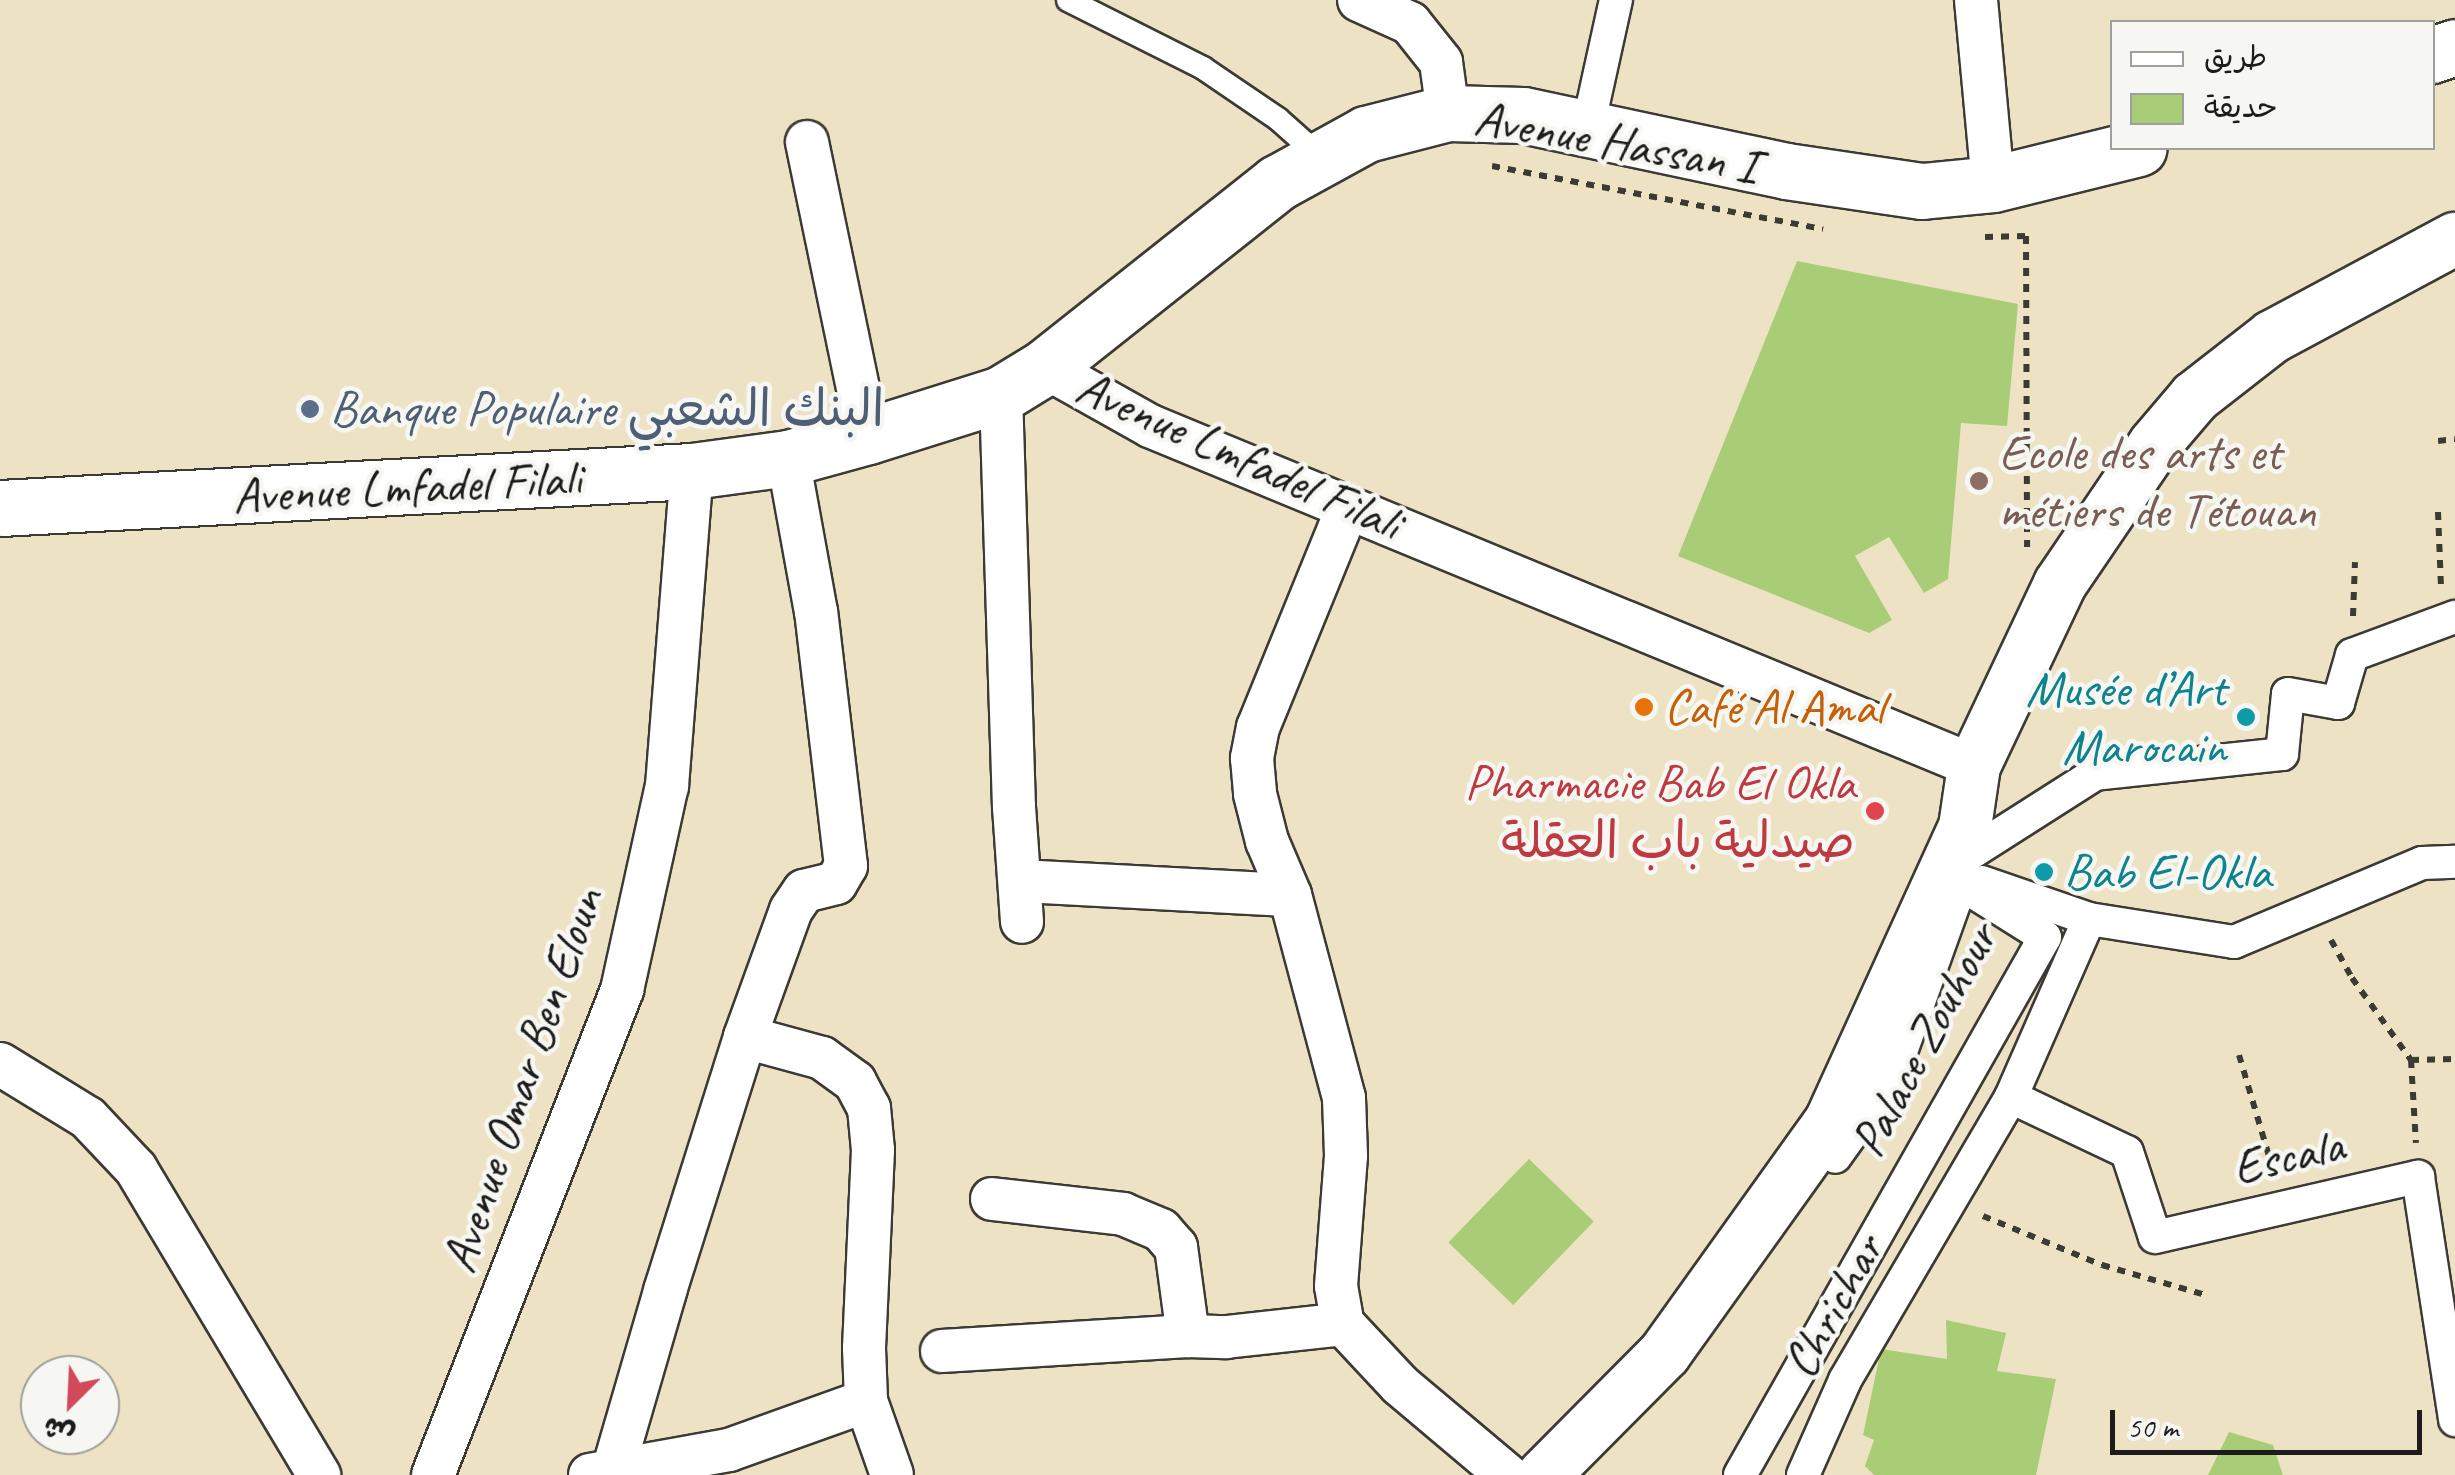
<!DOCTYPE html>
<html>
<head>
<meta charset="utf-8">
<style>
	body { margin:0 }
	#map { position:relative; width:2455px; height:1475px; overflow:hidden; background:#ede2c3; font-family:Caveat,"Playpen Sans Arabic",sans-serif }
	div>[style] { position:absolute }
	[style*='--x'] { left:calc(var(--x)*1px); top:calc(var(--y)*1px); width:calc(var(--w)*1px); rotate:calc(var(--a)*1deg) }
	.green>* { inset:0; background:#a9cd76; transform-origin:0 0 }
	.path>* { height:6px; margin-top:-3px; transform-origin:0; background:repeating-linear-gradient(90deg,#3b3a35 0 8px,transparent 0 16px) }
	.roads { filter:drop-shadow(2px 0 #3b3a35) drop-shadow(-2px 0 #3b3a35) drop-shadow(0 2px #3b3a35) drop-shadow(0 -2px #3b3a35) }
	.service>* { height:22px; margin:-11px; padding:0 11px; transform-origin:11px; border-radius:11px; background:#fff }
	.pedestrian>* { height:32px; margin:-16px; padding:0 16px; transform-origin:16px; border-radius:16px; background:#fff }
	.minor>* { height:42px; margin:-21px; padding:0 21px; transform-origin:21px; border-radius:21px; background:#fff }
	.tertiary>* { height:52px; margin:-26px; padding:0 26px; transform-origin:26px; border-radius:26px; background:#fff }
	.secondary>* { height:55px; margin:-27.5px; padding:0 27.5px; transform-origin:27.5px; border-radius:27.5px; background:#fff }
	.dots>* { width:28px; height:28px; translate:-50% -50%; box-sizing:border-box; border:5px solid #f6f6f2; border-radius:50% }
	span { translate:-50% -50%; white-space:nowrap; text-align:center; line-height:1.15; -webkit-text-stroke:9px #f6f6f2; paint-order:stroke }
	.street-label { font-size:50px; color:#1c1c1c }
	.service-label { font-size:50px; color:#4e5e75 }
	.left { translate:0 -50%; text-align:left }
	.education-label { font-size:50px; color:#785e54 }
	.culture-label { font-size:50px; color:#0d838f }
	.right { translate:-100% -50%; text-align:right }
	.food-label { font-size:50px; color:#c56008 }
	.health-label { font-size:50px; color:#be3a42 }
	.legend { position:absolute; left:2110px; top:20px; width:325px; height:130px; box-sizing:border-box; background:#f6f6f2; border:2px solid #9f9f9c; margin:0; padding:12px 18px; list-style:none; font-size:30px; color:#1c1c1c }
	.legend li { display:flex; align-items:center; gap:20px; height:50px }
	.legend b { width:50px; border:2px solid #9f9f9c }
	.north { position:absolute; left:20px; top:1355px; width:100px; height:100px; box-sizing:border-box; background:#f6f6f2; border:2px solid #9f9f9c; border-radius:50%; rotate:204deg; font-size:28px; font-weight:700; line-height:40px; text-align:center; color:#1c1c1c }
	.north::after { content:''; display:block; margin:auto; width:35px; height:45px; background:#d1495b; clip-path:polygon(50% 0,100% 100%,50% 72%,0 100%) }
	.scale { position:absolute; left:2110px; top:1410px; width:312px; height:45px; box-sizing:border-box; border:5px solid #1c1c1c; border-top:0; padding-left:12px; font-size:30px; line-height:35px; white-space:nowrap; color:#1c1c1c; -webkit-text-stroke:8px #f6f6f2; paint-order:stroke }
</style>
</head>
<body>
<div id="map">
	<div class="green">
		<div style="clip-path:polygon(1797px 261px,2018px 304px,2007px 426px,1961px 423px,1948px 579px,1924px 593px,1889px 537px,1855px 556px,1892px 620px,1869px 633px,1678px 556px)"></div>
		<div style="left:1529px;top:1159px;width:90px;height:116px;rotate:44deg"></div>
		<div style="clip-path:polygon(1946px 1320px,2006px 1333px,1997px 1371px,2056px 1379px,2036px 1475px,1874px 1475px,1865px 1466px,1874px 1440px,1863px 1435px,1881px 1349px,1947px 1359px)"></div>
		<div style="clip-path:polygon(2229px 1432px,2273px 1445px,2283px 1475px,2208px 1475px)"></div>
	</div>
	<div class="path">
		<div style="--x:1492;--y:166;--w:337;--a:10.8"></div>
		<div style="--x:1985;--y:237;--w:41;--a:-1.4"></div>
		<div style="--x:2026;--y:236;--w:311;--a:89.8"></div>
		<div style="--x:2438;--y:441;--w:17;--a:-7"></div>
		<div style="--x:2438;--y:512;--w:74;--a:87.7"></div>
		<div style="--x:2353;--y:616;--w:54;--a:-87.9"></div>
		<div style="--x:2331;--y:940;--w:43;--a:61.1"></div>
		<div style="--x:2352;--y:978;--w:101;--a:54.3"></div>
		<div style="--x:2411;--y:1060;--w:83;--a:86.6"></div>
		<div style="--x:2239;--y:1055;--w:123;--a:73.5"></div>
		<div style="--x:2411;--y:1060;--w:44;--a:-1.3"></div>
		<div style="--x:1983;--y:1216;--w:129;--a:22.4"></div>
		<div style="--x:2102;--y:1265;--w:111;--a:16.2"></div>
	</div>
	<div class="roads">
		<div class="service">
			<div style="--x:1068;--y:0;--w:151;--a:26.7"></div>
			<div style="--x:1203;--y:68;--w:91;--a:34.2"></div>
			<div style="--x:1278;--y:119;--w:59;--a:41.6"></div>
		</div>
		<div class="pedestrian">
			<div style="--x:1588;--y:127;--w:130;--a:-77.6"></div>
			<div style="--x:1949;--y:867;--w:173;--a:-32.5"></div>
			<div style="--x:2095;--y:774;--w:188;--a:-6.1"></div>
			<div style="--x:2282;--y:754;--w:60;--a:-84.3"></div>
			<div style="--x:2288;--y:694;--w:51;--a:10.2"></div>
			<div style="--x:2338;--y:703;--w:50;--a:-73.7"></div>
			<div style="--x:2352;--y:655;--w:110;--a:-20.3"></div>
			<div style="--x:1982;--y:882;--w:113;--a:19.1"></div>
			<div style="--x:2089;--y:919;--w:147;--a:9"></div>
			<div style="--x:2234;--y:942;--w:204;--a:-22.8"></div>
			<div style="--x:2422;--y:863;--w:33;--a:-2"></div>
			<div style="--x:2011;--y:1097;--w:128;--a:25.4"></div>
			<div style="--x:2127;--y:1152;--w:89;--a:71.8"></div>
			<div style="--x:2155;--y:1237;--w:270;--a:-12.9"></div>
			<div style="--x:2418;--y:1177;--w:246;--a:81.3"></div>
			<div style="--x:1740;--y:1475;--w:618;--a:-60.45"></div>
			<div style="--x:2045;--y:937;--w:99;--a:-147.8"></div>
			<div style="--x:1961;--y:884;--w:205;--a:109.7"></div>
			<div style="--x:1892;--y:1077;--w:98;--a:125.5"></div>
			<div style="--x:1803;--y:1475;--w:104;--a:-66.1"></div>
			<div style="--x:1845;--y:1380;--w:328;--a:-59.6"></div>
			<div style="--x:2011;--y:1097;--w:194;--a:-66.3"></div>
		</div>
		<div class="minor">
			<div style="--x:1359;--y:0;--w:56;--a:24.3"></div>
			<div style="--x:1410;--y:23;--w:50;--a:51.5"></div>
			<div style="--x:1441;--y:62;--w:51;--a:82.2"></div>
			<div style="--x:1976;--y:0;--w:185;--a:84.7"></div>
			<div style="--x:807;--y:142;--w:300;--a:78.3"></div>
			<div style="--x:1045;--y:367;--w:120;--a:29.3"></div>
			<div style="--x:1150;--y:426;--w:891;--a:22.42"></div>
			<div style="--x:1001;--y:394;--w:413;--a:88.2"></div>
			<div style="--x:1014;--y:807;--w:115;--a:86"></div>
			<div style="--x:1348;--y:507;--w:238;--a:112.2"></div>
			<div style="--x:1258;--y:727;--w:32;--a:101"></div>
			<div style="--x:1252;--y:758;--w:36;--a:85"></div>
			<div style="--x:1255;--y:794;--w:49;--a:75.7"></div>
			<div style="--x:1267;--y:841;--w:59;--a:66.9"></div>
			<div style="--x:1290;--y:895;--w:210;--a:75.1"></div>
			<div style="--x:1344;--y:1098;--w:58;--a:88"></div>
			<div style="--x:1346;--y:1156;--w:130;--a:94.4"></div>
			<div style="--x:1336;--y:1286;--w:39;--a:80"></div>
			<div style="--x:1343;--y:1324;--w:83;--a:46.9"></div>
			<div style="--x:1400;--y:1385;--w:140;--a:40.1"></div>
			<div style="--x:1021;--y:881;--w:269;--a:3"></div>
			<div style="--x:745;--y:1037;--w:80;--a:15.3"></div>
			<div style="--x:822;--y:1058;--w:41;--a:36"></div>
			<div style="--x:855;--y:1082;--w:30;--a:62"></div>
			<div style="--x:869;--y:1108;--w:42;--a:84.6"></div>
			<div style="--x:873;--y:1150;--w:198;--a:92.6"></div>
			<div style="--x:864;--y:1348;--w:53;--a:87.8"></div>
			<div style="--x:866;--y:1401;--w:78;--a:70.6"></div>
			<div style="--x:0;--y:1064;--w:103;--a:31.5"></div>
			<div style="--x:88;--y:1118;--w:70;--a:46.7"></div>
			<div style="--x:136;--y:1169;--w:357;--a:59.1"></div>
			<div style="--x:992;--y:1199;--w:132;--a:6.5"></div>
			<div style="--x:1123;--y:1214;--w:41;--a:22.8"></div>
			<div style="--x:1161;--y:1230;--w:23;--a:49"></div>
			<div style="--x:1176;--y:1247;--w:90;--a:82.3"></div>
			<div style="--x:1188;--y:1336;--w:38;--a:2"></div>
			<div style="--x:1226;--y:1337;--w:118;--a:-6.3"></div>
			<div style="--x:942;--y:1351;--w:246;--a:-3.5"></div>
			<div style="--x:612;--y:1474;--w:191;--a:-73.8"></div>
			<div style="--x:665;--y:1291;--w:266;--a:-72.5"></div>
			<div style="--x:745;--y:1037;--w:135;--a:-70.1"></div>
			<div style="--x:791;--y:910;--w:23;--a:-56"></div>
			<div style="--x:804;--y:891;--w:33;--a:-14"></div>
			<div style="--x:836;--y:883;--w:20;--a:-60"></div>
			<div style="--x:846;--y:866;--w:256;--a:-96.7"></div>
			<div style="--x:816;--y:612;--w:157;--a:-100.3"></div>
			<div style="--x:433;--y:1475;--w:521;--a:-68.71"></div>
			<div style="--x:622;--y:990;--w:209;--a:-77.6"></div>
			<div style="--x:667;--y:786;--w:316;--a:-85.5"></div>
			<div style="--x:590;--y:1475;--w:141;--a:-10.2"></div>
			<div style="--x:729;--y:1450;--w:145;--a:-19.7"></div>
		</div>
		<div class="tertiary">
			<div style="--x:1544;--y:1475;--w:172;--a:-45.2"></div>
			<div style="--x:1665;--y:1353;--w:285;--a:-54.4"></div>
			<div style="--x:1831;--y:1121;--w:323;--a:-65.5"></div>
			<div style="--x:1965;--y:827;--w:62;--a:-81.6"></div>
			<div style="--x:1974;--y:766;--w:201;--a:-64.7"></div>
			<div style="--x:2060;--y:584;--w:169;--a:-55.8"></div>
			<div style="--x:2155;--y:444;--w:62;--a:-49.6"></div>
			<div style="--x:2195;--y:397;--w:98;--a:-37.9"></div>
			<div style="--x:2272;--y:337;--w:208;--a:-28.2"></div>
		</div>
		<div class="secondary">
			<div style="--x:2432;--y:55;--w:24;--a:-19"></div>
			<div style="--x:0;--y:508;--w:693;--a:-3.06"></div>
			<div style="--x:692;--y:471;--w:97;--a:-7.7"></div>
			<div style="--x:788;--y:458;--w:83;--a:-15.4"></div>
			<div style="--x:868;--y:436;--w:139;--a:-17.5"></div>
			<div style="--x:1001;--y:394;--w:52;--a:-31.5"></div>
			<div style="--x:1045;--y:367;--w:296;--a:-38.4"></div>
			<div style="--x:1277;--y:183;--w:102;--a:-28.8"></div>
			<div style="--x:1366;--y:134;--w:85;--a:-14.4"></div>
			<div style="--x:1448;--y:113;--w:75;--a:1.5"></div>
			<div style="--x:1523;--y:115;--w:269;--a:12"></div>
			<div style="--x:1786;--y:171;--w:137;--a:8.4"></div>
			<div style="--x:1922;--y:191;--w:71;--a:-5.6"></div>
			<div style="--x:1993;--y:184;--w:150;--a:-13.9"></div>
		</div>
	</div>
	<div class="dots">
		<div style="left:310px;top:409px;background:#5c6f8a"></div>
		<div style="left:1979px;top:481px;background:#8d6e63"></div>
		<div style="left:1644px;top:707px;background:#e8710a"></div>
		<div style="left:2246px;top:717px;background:#0f9aa8"></div>
		<div style="left:1875px;top:811px;background:#e0444e"></div>
		<div style="left:2044px;top:872px;background:#0f9aa8"></div>
	</div>
	<div class="street-label">
		<span style="left:1616px;top:142px;rotate:10deg">Avenue Hassan I</span>
		<span style="left:1239px;top:455px;rotate:24deg">Avenue Lmfadel Filali</span>
		<span style="left:407px;top:487px;rotate:-3deg">Avenue Lmfadel Filali</span>
		<span style="left:1924px;top:1040px;rotate:-62deg">Palace Zouhour</span>
		<span style="left:522px;top:1080px;rotate:-71deg">Avenue Omar Ben Eloun</span>
		<span style="left:2288px;top:1156px;rotate:-13deg">Escala</span>
		<span style="left:1833px;top:1306px;rotate:-61deg">Chrichar</span>
	</div>
	<div class="service-label">
		<span class="left" style="left:330px;top:409px">Banque Populaire البنك الشعبي</span>
	</div>
	<div class="education-label">
		<span class="left" style="left:1999px;top:481px">Ecole des arts et<br>métiers de Tétouan</span>
	</div>
	<div class="culture-label">
		<span class="right" style="left:2226px;top:717px">Musée d’Art<br>Marocain</span>
		<span class="left" style="left:2064px;top:872px">Bab El-Okla</span>
	</div>
	<div class="food-label">
		<span class="left" style="left:1664px;top:707px">Café Al Amal</span>
	</div>
	<div class="health-label">
		<span class="right" style="left:1855px;top:811px">Pharmacie Bab El Okla<br>صيدلية باب العقلة</span>
	</div>
	<ul class="legend">
	<li><b style="height:12px;background:#fff"></b>طريق</li>
	<li><b style="height:28px;background:#a9cd76"></b>حديقة</li>
	</ul>
	<div class="north">ش</div>
	<div class="scale">50 m</div>
</div>
</body>
</html>
